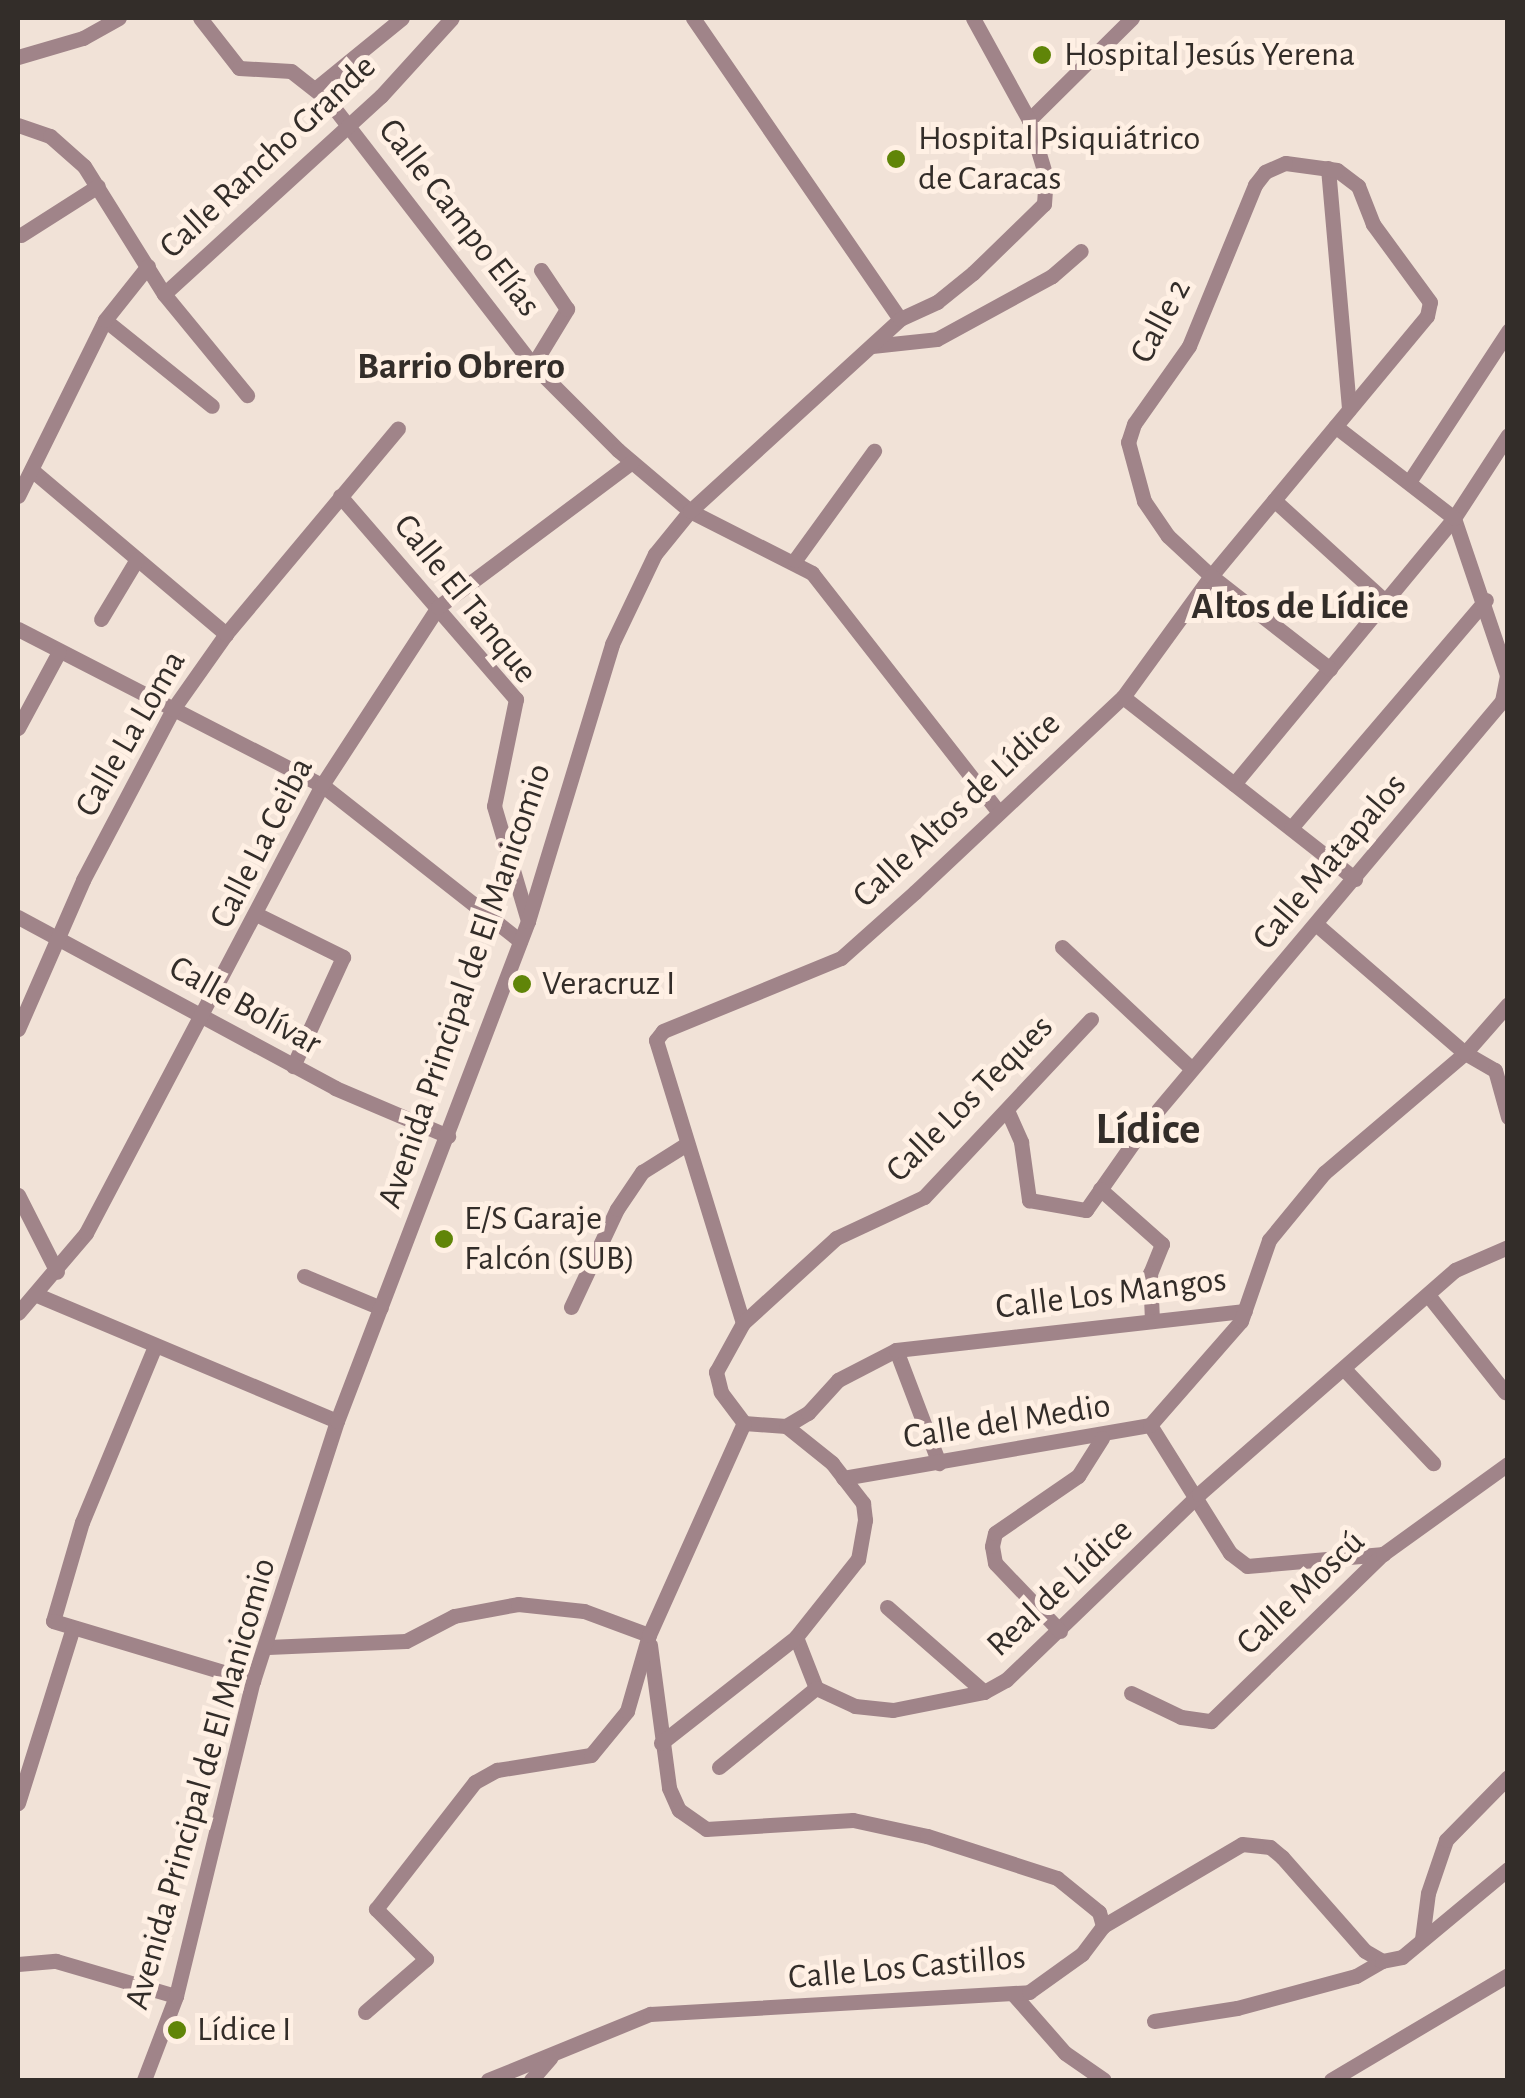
<!DOCTYPE html>
<html>
<head>
<meta charset="utf-8">
<style>
	body { margin:0 }
	#map { position:relative; width:1525px; height:2098px; overflow:hidden; background:#f1e2d7; font-family:"Alegreya Sans",sans-serif }
	div>[style] { position:absolute }
	[style*='--x'] { left:calc(var(--x)*1px); top:calc(var(--y)*1px); width:calc(var(--w)*1px); rotate:calc(var(--a)*1deg) }
	.street>* { height:15px; margin:-7.5px; padding:0 7.5px; transform-origin:7.5px; border-radius:7.5px; background:#a08489 }
	.dots>* { width:28px; height:28px; translate:-50% -50%; box-sizing:border-box; border:5px solid #fff0e4; border-radius:50% }
	span { translate:-50% -50%; white-space:nowrap; text-align:center; line-height:1.15; -webkit-text-stroke:10px #fff0e4; paint-order:stroke }
	.poi-label { font-size:35px; color:#332d29 }
	.left { translate:0 -50%; text-align:left }
	.street-label { font-size:35px; color:#332d29 }
	.neighbourhood-label { font-size:38px; color:#332d29; font-weight:700 }
	.district-label { font-size:45px; color:#332d29; font-weight:700 }
	.frame { position:absolute; inset:0; border:20px solid #332d29; pointer-events:none }
</style>
</head>
<body>
<div id="map">
	<div class="street">
		<div style="--x:200;--y:18;--w:63;--a:52"></div>
		<div style="--x:239;--y:68;--w:52;--a:3.3"></div>
		<div style="--x:291;--y:71;--w:47;--a:38.1"></div>
		<div style="--x:328;--y:100;--w:335;--a:52.3"></div>
		<div style="--x:533;--y:365;--w:120;--a:45"></div>
		<div style="--x:618;--y:450;--w:94;--a:40.3"></div>
		<div style="--x:690;--y:511;--w:137;--a:26.9"></div>
		<div style="--x:812;--y:573;--w:303;--a:52"></div>
		<div style="--x:693;--y:18;--w:365;--a:55.5"></div>
		<div style="--x:18;--y:57;--w:68;--a:-16.3"></div>
		<div style="--x:83;--y:38;--w:41;--a:-29.1"></div>
		<div style="--x:315;--y:89;--w:112;--a:-39.2"></div>
		<div style="--x:1029;--y:120;--w:145;--a:-44.7"></div>
		<div style="--x:18;--y:125;--w:34;--a:19"></div>
		<div style="--x:50;--y:136;--w:45;--a:41.4"></div>
		<div style="--x:84;--y:166;--w:151;--a:58"></div>
		<div style="--x:164;--y:294;--w:131;--a:50.6"></div>
		<div style="--x:1328;--y:168;--w:242;--a:85"></div>
		<div style="--x:21;--y:235;--w:91;--a:-32.5"></div>
		<div style="--x:164;--y:294;--w:294;--a:-42.4"></div>
		<div style="--x:381;--y:96;--w:105;--a:-47.7"></div>
		<div style="--x:105;--y:320;--w:137;--a:38.8"></div>
		<div style="--x:872;--y:346;--w:65;--a:-6.1"></div>
		<div style="--x:937;--y:339;--w:131;--a:-28.7"></div>
		<div style="--x:1052;--y:276;--w:38;--a:-41"></div>
		<div style="--x:533;--y:365;--w:66;--a:-58.7"></div>
		<div style="--x:567;--y:309;--w:47;--a:-123.7"></div>
		<div style="--x:33;--y:471;--w:253;--a:40.2"></div>
		<div style="--x:1409;--y:482;--w:181;--a:-56.7"></div>
		<div style="--x:18;--y:496;--w:196;--a:-63.7"></div>
		<div style="--x:105;--y:320;--w:69;--a:-51.5"></div>
		<div style="--x:340;--y:496;--w:269;--a:49.1"></div>
		<div style="--x:516;--y:699;--w:109;--a:101.6"></div>
		<div style="--x:494;--y:806;--w:120;--a:73.5"></div>
		<div style="--x:1274;--y:500;--w:150;--a:42.3"></div>
		<div style="--x:795;--y:560;--w:135;--a:-54.1"></div>
		<div style="--x:101;--y:619;--w:70;--a:-59"></div>
		<div style="--x:18;--y:629;--w:342;--a:27.2"></div>
		<div style="--x:322;--y:785;--w:252;--a:38.2"></div>
		<div style="--x:1123;--y:697;--w:295;--a:38.1"></div>
		<div style="--x:18;--y:728;--w:86;--a:-61.7"></div>
		<div style="--x:1234;--y:784;--w:345;--a:-50.4"></div>
		<div style="--x:1454;--y:518;--w:99;--a:-57"></div>
		<div style="--x:1291;--y:828;--w:300;--a:-49.5"></div>
		<div style="--x:258;--y:915;--w:95;--a:26.3"></div>
		<div style="--x:343;--y:957;--w:120;--a:114.6"></div>
		<div style="--x:18;--y:917;--w:360;--a:28.3"></div>
		<div style="--x:335;--y:1088;--w:123;--a:23"></div>
		<div style="--x:1317;--y:925;--w:196;--a:40.9"></div>
		<div style="--x:1465;--y:1053;--w:34;--a:30"></div>
		<div style="--x:1495;--y:1070;--w:49;--a:74.5"></div>
		<div style="--x:1062;--y:947;--w:178;--a:43.2"></div>
		<div style="--x:18;--y:1029;--w:163;--a:-66.4"></div>
		<div style="--x:83;--y:880;--w:193;--a:-62.2"></div>
		<div style="--x:173;--y:709;--w:92;--a:-54.8"></div>
		<div style="--x:226;--y:634;--w:268;--a:-50.1"></div>
		<div style="--x:1007;--y:1110;--w:35;--a:66"></div>
		<div style="--x:1021;--y:1142;--w:59;--a:82.1"></div>
		<div style="--x:1029;--y:1200;--w:58;--a:10"></div>
		<div style="--x:1086;--y:1210;--w:106;--a:-55"></div>
		<div style="--x:1147;--y:1123;--w:551;--a:-49.93"></div>
		<div style="--x:1502;--y:701;--w:26;--a:-79"></div>
		<div style="--x:1507;--y:675;--w:166;--a:-108.7"></div>
		<div style="--x:1454;--y:518;--w:150;--a:-142.3"></div>
		<div style="--x:1100;--y:1189;--w:83;--a:41.6"></div>
		<div style="--x:1162;--y:1244;--w:31;--a:112"></div>
		<div style="--x:1150;--y:1273;--w:48;--a:87.6"></div>
		<div style="--x:18;--y:1195;--w:86;--a:63.1"></div>
		<div style="--x:304;--y:1276;--w:83;--a:22.6"></div>
		<div style="--x:37;--y:1295;--w:325;--a:22.8"></div>
		<div style="--x:1428;--y:1295;--w:124;--a:51.6"></div>
		<div style="--x:571;--y:1307;--w:108;--a:-64.9"></div>
		<div style="--x:617;--y:1209;--w:45;--a:-56"></div>
		<div style="--x:642;--y:1172;--w:51;--a:-32.1"></div>
		<div style="--x:18;--y:1313;--w:105;--a:-49.6"></div>
		<div style="--x:86;--y:1233;--w:506;--a:-62.22"></div>
		<div style="--x:322;--y:785;--w:212;--a:-56.9"></div>
		<div style="--x:438;--y:607;--w:242;--a:-36.8"></div>
		<div style="--x:743;--y:1323;--w:296;--a:-107.1"></div>
		<div style="--x:656;--y:1040;--w:11;--a:-52"></div>
		<div style="--x:663;--y:1031;--w:192;--a:-22.3"></div>
		<div style="--x:841;--y:958;--w:99;--a:-41.7"></div>
		<div style="--x:915;--y:892;--w:285;--a:-43.2"></div>
		<div style="--x:1123;--y:697;--w:150;--a:-54"></div>
		<div style="--x:1211;--y:576;--w:338;--a:-50.3"></div>
		<div style="--x:1427;--y:316;--w:14;--a:-78"></div>
		<div style="--x:1430;--y:302;--w:97;--a:-126.2"></div>
		<div style="--x:1373;--y:224;--w:41;--a:-111.5"></div>
		<div style="--x:1358;--y:186;--w:26;--a:-143"></div>
		<div style="--x:1337;--y:170;--w:52;--a:-172.3"></div>
		<div style="--x:1285;--y:163;--w:22;--a:156"></div>
		<div style="--x:1265;--y:172;--w:16;--a:128"></div>
		<div style="--x:1255;--y:185;--w:174;--a:112.3"></div>
		<div style="--x:1189;--y:346;--w:95;--a:125.2"></div>
		<div style="--x:1134;--y:424;--w:19;--a:108"></div>
		<div style="--x:1128;--y:442;--w:61;--a:74.8"></div>
		<div style="--x:1144;--y:501;--w:42;--a:55.6"></div>
		<div style="--x:1168;--y:536;--w:59;--a:42.9"></div>
		<div style="--x:1211;--y:576;--w:151;--a:38"></div>
		<div style="--x:155;--y:1346;--w:191;--a:112.5"></div>
		<div style="--x:82;--y:1522;--w:103;--a:106.3"></div>
		<div style="--x:53;--y:1621;--w:209;--a:16.7"></div>
		<div style="--x:896;--y:1350;--w:121;--a:69.2"></div>
		<div style="--x:1346;--y:1371;--w:127;--a:46.6"></div>
		<div style="--x:744;--y:1423;--w:39;--a:-127"></div>
		<div style="--x:721;--y:1392;--w:21;--a:-104"></div>
		<div style="--x:716;--y:1372;--w:56;--a:-61.1"></div>
		<div style="--x:743;--y:1323;--w:126;--a:-42.4"></div>
		<div style="--x:836;--y:1238;--w:97;--a:-25"></div>
		<div style="--x:924;--y:1197;--w:244;--a:-46.8"></div>
		<div style="--x:744;--y:1423;--w:42;--a:4.1"></div>
		<div style="--x:1150;--y:1425;--w:151;--a:58"></div>
		<div style="--x:1230;--y:1553;--w:21;--a:37"></div>
		<div style="--x:1247;--y:1566;--w:137;--a:-5"></div>
		<div style="--x:786;--y:1426;--w:59;--a:38.8"></div>
		<div style="--x:832;--y:1463;--w:51;--a:52.2"></div>
		<div style="--x:863;--y:1503;--w:17;--a:83"></div>
		<div style="--x:865;--y:1520;--w:40;--a:100"></div>
		<div style="--x:858;--y:1559;--w:100;--a:128.5"></div>
		<div style="--x:796;--y:1637;--w:55;--a:68.6"></div>
		<div style="--x:816;--y:1688;--w:43;--a:24.8"></div>
		<div style="--x:855;--y:1706;--w:38;--a:6"></div>
		<div style="--x:893;--y:1710;--w:93;--a:-11.2"></div>
		<div style="--x:984;--y:1692;--w:25;--a:-29"></div>
		<div style="--x:1006;--y:1680;--w:268;--a:-43.9"></div>
		<div style="--x:1199;--y:1494;--w:340;--a:-41.2"></div>
		<div style="--x:1455;--y:1270;--w:58;--a:-23.5"></div>
		<div style="--x:786;--y:1426;--w:26;--a:-31"></div>
		<div style="--x:808;--y:1413;--w:45;--a:-47.7"></div>
		<div style="--x:838;--y:1380;--w:65;--a:-27.3"></div>
		<div style="--x:896;--y:1350;--w:351;--a:-6.4"></div>
		<div style="--x:843;--y:1478;--w:312;--a:-9.8"></div>
		<div style="--x:1150;--y:1425;--w:138;--a:-48.8"></div>
		<div style="--x:1241;--y:1321;--w:86;--a:-70.9"></div>
		<div style="--x:1269;--y:1240;--w:87;--a:-50.6"></div>
		<div style="--x:1324;--y:1173;--w:185;--a:-40.4"></div>
		<div style="--x:1465;--y:1053;--w:65;--a:-48.7"></div>
		<div style="--x:887;--y:1607;--w:129;--a:41.2"></div>
		<div style="--x:1060;--y:1631;--w:94;--a:-133.7"></div>
		<div style="--x:995;--y:1563;--w:17;--a:-100"></div>
		<div style="--x:992;--y:1546;--w:13;--a:-77"></div>
		<div style="--x:995;--y:1533;--w:101;--a:-34.5"></div>
		<div style="--x:1078;--y:1476;--w:45;--a:-57.7"></div>
		<div style="--x:650;--y:1645;--w:144;--a:82.4"></div>
		<div style="--x:669;--y:1788;--w:24;--a:66"></div>
		<div style="--x:679;--y:1810;--w:33;--a:35"></div>
		<div style="--x:706;--y:1829;--w:147;--a:-3.5"></div>
		<div style="--x:853;--y:1820;--w:76;--a:12.2"></div>
		<div style="--x:927;--y:1836;--w:137;--a:17.9"></div>
		<div style="--x:1057;--y:1878;--w:54;--a:39"></div>
		<div style="--x:1099;--y:1912;--w:15;--a:74"></div>
		<div style="--x:268;--y:1647;--w:138;--a:-2.5"></div>
		<div style="--x:406;--y:1641;--w:54;--a:-27.5"></div>
		<div style="--x:454;--y:1616;--w:65;--a:-10.6"></div>
		<div style="--x:518;--y:1604;--w:66;--a:6.1"></div>
		<div style="--x:584;--y:1611;--w:69;--a:20.3"></div>
		<div style="--x:1131;--y:1693;--w:55;--a:25.6"></div>
		<div style="--x:1181;--y:1717;--w:30;--a:8"></div>
		<div style="--x:1211;--y:1721;--w:240;--a:-44.2"></div>
		<div style="--x:1383;--y:1554;--w:154;--a:-35.8"></div>
		<div style="--x:661;--y:1743;--w:172;--a:-38.1"></div>
		<div style="--x:719;--y:1767;--w:125;--a:-39.2"></div>
		<div style="--x:18;--y:1803;--w:183;--a:-72.6"></div>
		<div style="--x:1422;--y:1939;--w:46;--a:-82.6"></div>
		<div style="--x:1428;--y:1893;--w:56;--a:-71.2"></div>
		<div style="--x:1446;--y:1840;--w:88;--a:-45.5"></div>
		<div style="--x:18;--y:1964;--w:38;--a:-5"></div>
		<div style="--x:56;--y:1961;--w:125;--a:16.3"></div>
		<div style="--x:1014;--y:1995;--w:77;--a:48.7"></div>
		<div style="--x:1065;--y:2053;--w:47;--a:34.7"></div>
		<div style="--x:365;--y:2012;--w:81;--a:-41"></div>
		<div style="--x:426;--y:1959;--w:71;--a:-135"></div>
		<div style="--x:376;--y:1909;--w:161;--a:-52.1"></div>
		<div style="--x:475;--y:1782;--w:25;--a:-29"></div>
		<div style="--x:497;--y:1770;--w:95;--a:-9.1"></div>
		<div style="--x:591;--y:1755;--w:57;--a:-50.7"></div>
		<div style="--x:627;--y:1711;--w:79;--a:-73.9"></div>
		<div style="--x:649;--y:1635;--w:232;--a:-65.9"></div>
		<div style="--x:1154;--y:2021;--w:84;--a:-8.9"></div>
		<div style="--x:1237;--y:2008;--w:123;--a:-15.1"></div>
		<div style="--x:1356;--y:1976;--w:30;--a:-30"></div>
		<div style="--x:144;--y:2080;--w:90;--a:-69.1"></div>
		<div style="--x:176;--y:1996;--w:324;--a:-76.3"></div>
		<div style="--x:253;--y:1681;--w:273;--a:-72.1"></div>
		<div style="--x:337;--y:1421;--w:535;--a:-69.09"></div>
		<div style="--x:528;--y:921;--w:289;--a:-73.1"></div>
		<div style="--x:612;--y:644;--w:100;--a:-64.5"></div>
		<div style="--x:655;--y:554;--w:55;--a:-50.9"></div>
		<div style="--x:690;--y:511;--w:285;--a:-42.4"></div>
		<div style="--x:900;--y:319;--w:41;--a:-24.7"></div>
		<div style="--x:937;--y:302;--w:46;--a:-38.9"></div>
		<div style="--x:973;--y:273;--w:99;--a:-44.2"></div>
		<div style="--x:1044;--y:204;--w:27;--a:-86"></div>
		<div style="--x:1046;--y:177;--w:59;--a:-106.6"></div>
		<div style="--x:1029;--y:120;--w:116;--a:-118.8"></div>
		<div style="--x:488;--y:2080;--w:175;--a:-22.2"></div>
		<div style="--x:650;--y:2014;--w:380;--a:-3.3"></div>
		<div style="--x:1029;--y:1992;--w:65;--a:-35.6"></div>
		<div style="--x:1082;--y:1954;--w:35;--a:-53"></div>
		<div style="--x:1103;--y:1926;--w:161;--a:-30.5"></div>
		<div style="--x:1242;--y:1844;--w:28;--a:6"></div>
		<div style="--x:1270;--y:1847;--w:16;--a:40"></div>
		<div style="--x:1282;--y:1857;--w:125;--a:48.6"></div>
		<div style="--x:1365;--y:1951;--w:20;--a:30"></div>
		<div style="--x:1382;--y:1961;--w:20;--a:-11"></div>
		<div style="--x:1402;--y:1957;--w:138;--a:-39.7"></div>
		<div style="--x:531;--y:2080;--w:30;--a:-49"></div>
		<div style="--x:1331;--y:2080;--w:206;--a:-30.7"></div>
	</div>
	<div class="dots">
		<div style="left:1042px;top:55px;background:#608508"></div>
		<div style="left:896px;top:159px;background:#608508"></div>
		<div style="left:522px;top:984px;background:#608508"></div>
		<div style="left:444px;top:1239px;background:#608508"></div>
		<div style="left:177px;top:2030px;background:#608508"></div>
	</div>
	<div class="poi-label">
		<span class="left" style="left:1064px;top:55px">Hospital Jesús Yerena</span>
		<span class="left" style="left:918px;top:159px">Hospital Psiquiátrico<br>de Caracas</span>
		<span class="left" style="left:542px;top:984px">Veracruz I</span>
		<span class="left" style="left:464px;top:1239px">E/S Garaje<br>Falcón (SUB)</span>
		<span class="left" style="left:197px;top:2030px">Lídice I</span>
	</div>
	<div class="street-label">
		<span style="left:268px;top:157px;rotate:-43deg">Calle Rancho Grande</span>
		<span style="left:459px;top:218px;rotate:52deg">Calle Campo Elías</span>
		<span style="left:1161px;top:321px;rotate:-62deg">Calle 2</span>
		<span style="left:465px;top:599px;rotate:51deg">Calle El Tanque</span>
		<span style="left:131px;top:734px;rotate:-60deg">Calle La Loma</span>
		<span style="left:957px;top:810px;rotate:-43deg">Calle Altos de Lídice</span>
		<span style="left:262px;top:843px;rotate:-63deg">Calle La Ceiba</span>
		<span style="left:1330px;top:862px;rotate:-50deg">Calle Matapalos</span>
		<span style="left:465px;top:986px;rotate:-71deg">Avenida Principal de El Manicomio</span>
		<span style="left:245px;top:1006px;rotate:29deg">Calle Bolívar</span>
		<span style="left:970px;top:1099px;rotate:-45deg">Calle Los Teques</span>
		<span style="left:1111px;top:1294px;rotate:-7deg">Calle Los Mangos</span>
		<span style="left:1007px;top:1422px;rotate:-9deg">Calle del Medio</span>
		<span style="left:1060px;top:1588px;rotate:-43deg">Real de Lídice</span>
		<span style="left:1301px;top:1593px;rotate:-44deg">Calle Moscú</span>
		<span style="left:201px;top:1784px;rotate:-74deg">Avenida Principal de El Manicomio</span>
		<span style="left:907px;top:1968px;rotate:-5deg">Calle Los Castillos</span>
	</div>
	<div class="neighbourhood-label">
		<span style="left:461px;top:368px">Barrio Obrero</span>
		<span style="left:1300px;top:608px">Altos de Lídice</span>
	</div>
	<div class="district-label">
		<span style="left:1148px;top:1130px">Lídice</span>
	</div>
	<div class="frame"></div>
</div>
</body>
</html>
